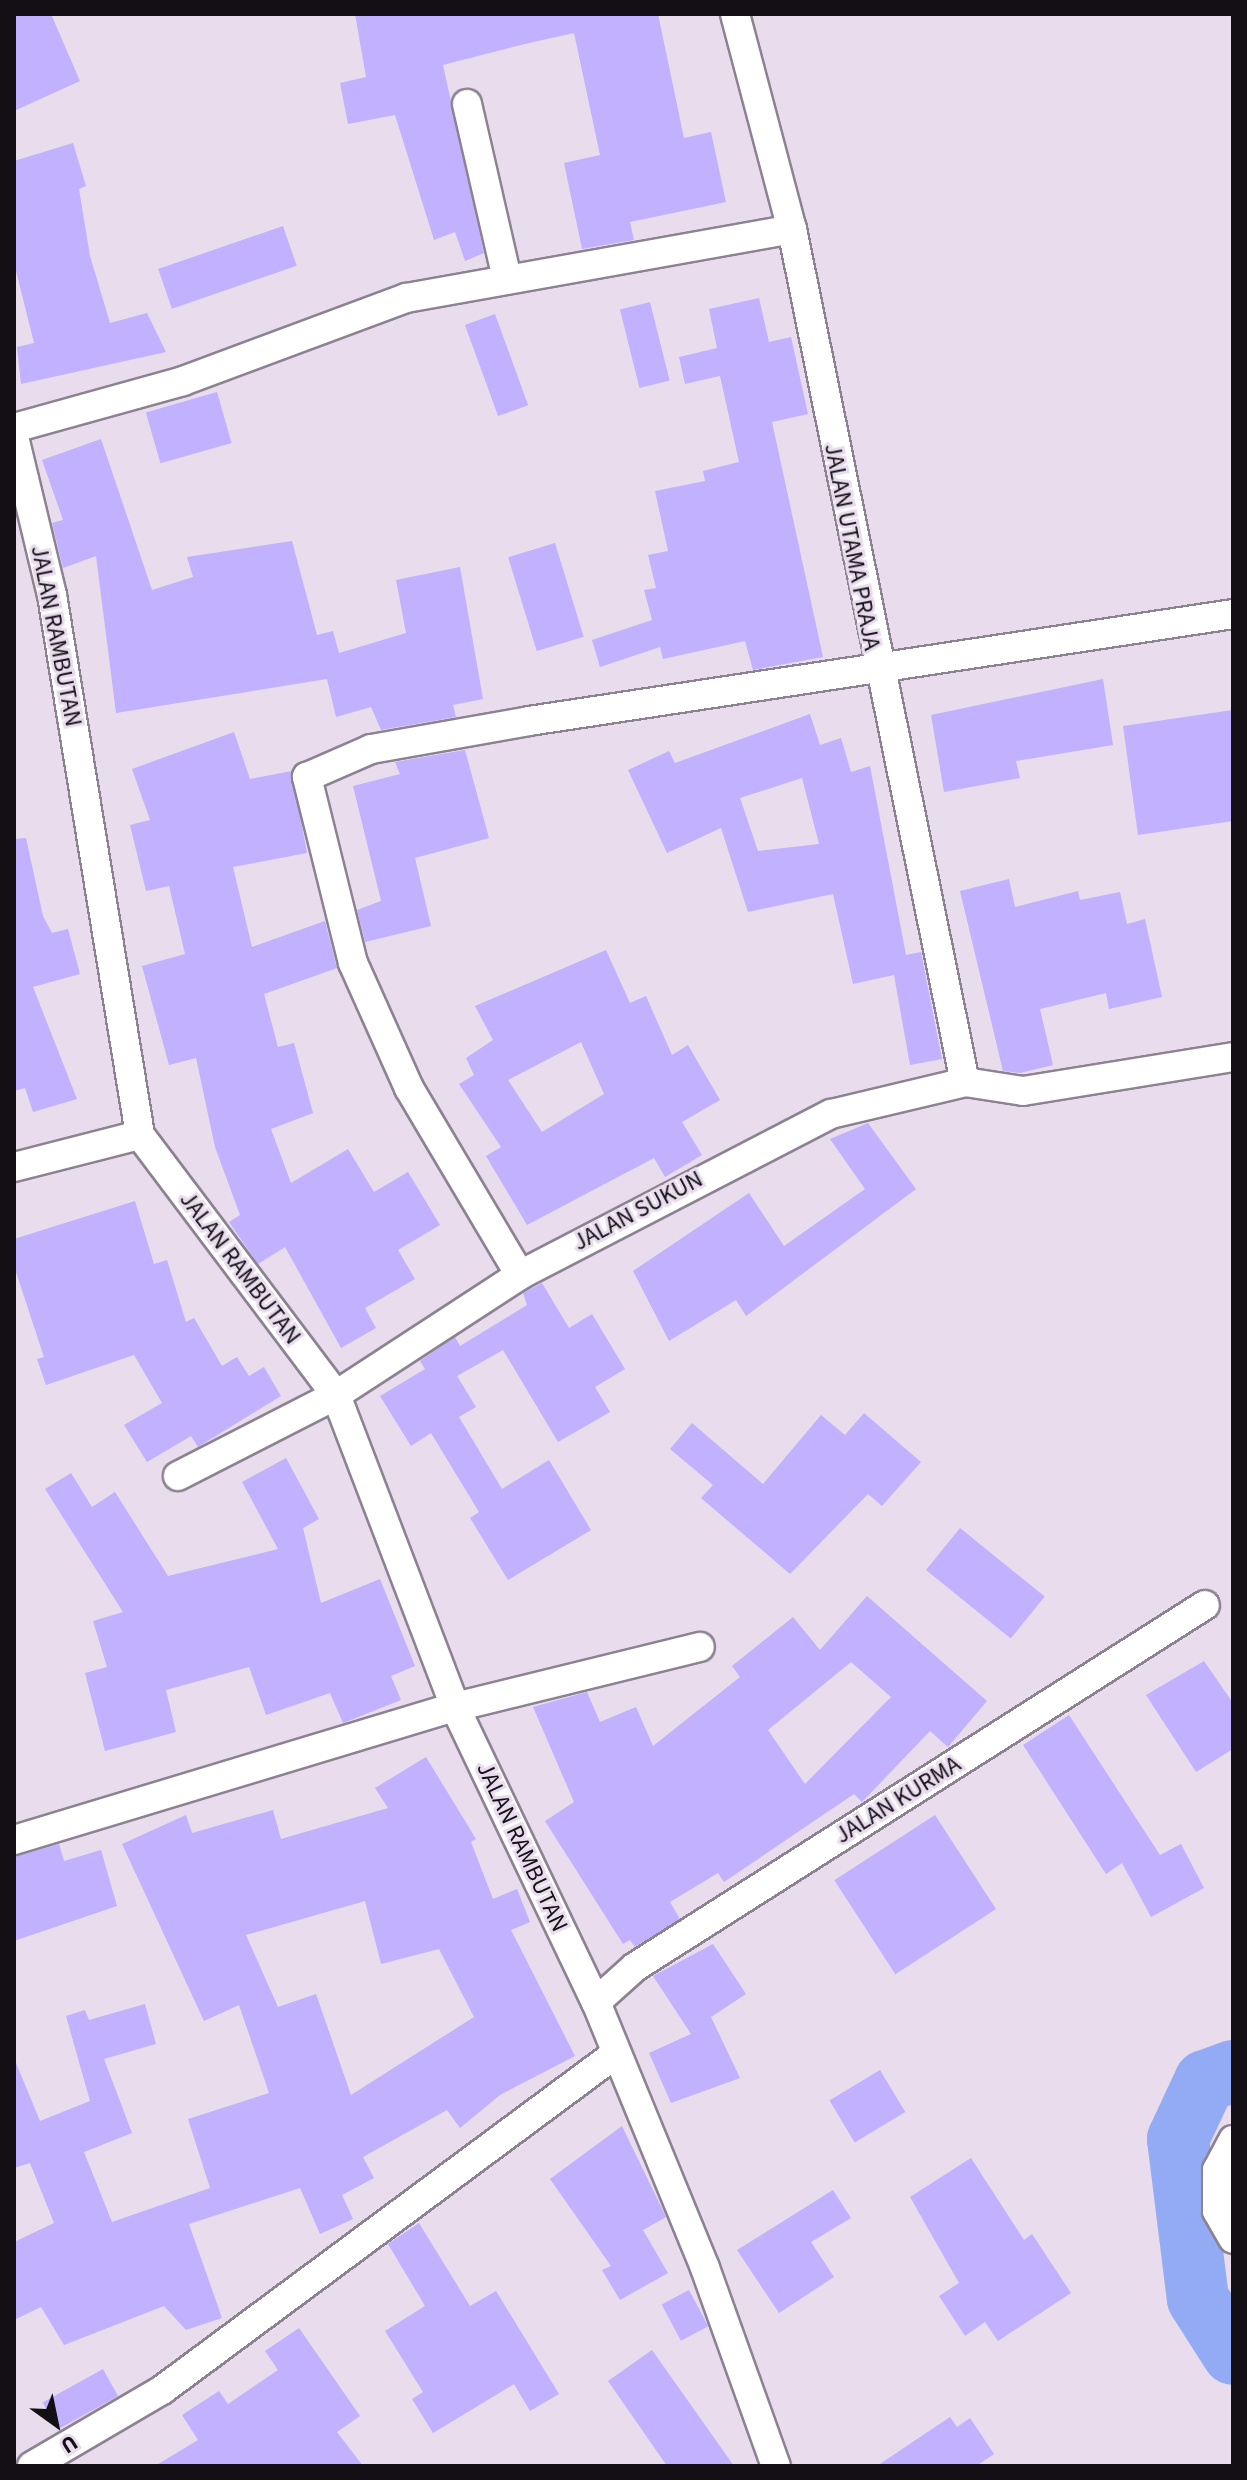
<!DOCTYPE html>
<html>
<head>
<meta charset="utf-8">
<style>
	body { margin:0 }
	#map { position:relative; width:1247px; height:2480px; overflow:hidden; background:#e8dced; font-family:"Source Sans 3",sans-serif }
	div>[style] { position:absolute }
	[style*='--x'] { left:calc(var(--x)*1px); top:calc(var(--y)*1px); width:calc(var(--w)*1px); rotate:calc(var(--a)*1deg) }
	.river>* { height:62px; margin:-31px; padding:0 31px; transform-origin:31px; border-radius:31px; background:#93abf5 }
	.building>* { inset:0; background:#c1b1ff; transform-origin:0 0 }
	.roads { filter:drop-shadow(2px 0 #8d8292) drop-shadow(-2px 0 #8d8292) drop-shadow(0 2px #8d8292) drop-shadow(0 -2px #8d8292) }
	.minor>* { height:28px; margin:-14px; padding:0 14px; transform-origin:14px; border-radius:14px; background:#fff }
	span { translate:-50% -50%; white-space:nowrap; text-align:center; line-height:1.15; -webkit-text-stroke:6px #e8dced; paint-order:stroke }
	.street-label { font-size:24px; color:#130f15 }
	.frame { position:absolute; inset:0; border:16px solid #130f15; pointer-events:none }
	.north { position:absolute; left:16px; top:2384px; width:80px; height:80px; -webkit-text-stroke:6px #e8dced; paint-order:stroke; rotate:147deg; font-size:22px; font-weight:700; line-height:32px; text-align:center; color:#130f15 }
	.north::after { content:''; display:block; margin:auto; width:28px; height:36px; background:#130f15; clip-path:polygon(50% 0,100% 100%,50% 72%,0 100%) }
</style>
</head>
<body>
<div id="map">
	<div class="river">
		<div style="--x:1233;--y:2071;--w:30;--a:160"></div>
		<div style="--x:1205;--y:2081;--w:64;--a:115"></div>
		<div style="--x:1178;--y:2139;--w:161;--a:82.9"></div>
		<div style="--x:1198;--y:2299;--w:65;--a:57.5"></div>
	</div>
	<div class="building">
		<div style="clip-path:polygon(14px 14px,51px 14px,80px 81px,14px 111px)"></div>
		<div style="clip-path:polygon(355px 14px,658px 14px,684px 138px,711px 132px,726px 202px,630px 222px,634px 240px,582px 249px,564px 163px,600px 155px,574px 33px,529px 43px,443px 65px,484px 253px,465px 261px,455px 232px,434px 240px,395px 115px,348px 124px,340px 83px,366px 77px)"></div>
		<div style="clip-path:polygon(73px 143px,86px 186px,79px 189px,90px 256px,110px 323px,147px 313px,166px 352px,21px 384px,17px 347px,34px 343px,14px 263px,14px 161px)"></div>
		<div style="left:283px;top:226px;width:42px;height:132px;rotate:71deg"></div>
		<div style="clip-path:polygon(759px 298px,769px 342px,791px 337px,808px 414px,772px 422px,823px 657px,753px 670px,745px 641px,663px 659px,660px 647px,600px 667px,592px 640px,652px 620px,644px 590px,656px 588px,648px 555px,668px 551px,655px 491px,705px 481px,703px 471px,739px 462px,720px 376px,685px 384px,679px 357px,717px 348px,709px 309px)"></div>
		<div style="left:650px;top:302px;width:81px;height:31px;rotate:76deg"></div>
		<div style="left:495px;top:314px;width:97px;height:32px;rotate:70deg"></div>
		<div style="left:217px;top:392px;width:53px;height:74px;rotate:74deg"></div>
		<div style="clip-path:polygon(101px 439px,152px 590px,193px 577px,187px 557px,292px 541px,317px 635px,333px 631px,339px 653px,406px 633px,396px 580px,460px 567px,483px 699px,453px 705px,456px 717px,381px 730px,371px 707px,336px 717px,327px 679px,116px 713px,96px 556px,63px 568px,52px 523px,63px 520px,42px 460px)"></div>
		<div style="left:555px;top:543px;width:98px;height:49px;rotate:73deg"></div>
		<div style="clip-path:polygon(1103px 679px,1113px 745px,1016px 761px,1020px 778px,944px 792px,931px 715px)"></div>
		<div style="clip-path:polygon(1233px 710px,1233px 821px,1138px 835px,1123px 726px)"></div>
		<div style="clip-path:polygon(evenodd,810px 714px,820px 745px,841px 738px,851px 772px,870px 766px,906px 955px,921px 952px,942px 1059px,910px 1065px,894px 975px,853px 984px,833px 894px,748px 912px,721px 828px,667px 853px,628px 770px,669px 751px,675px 763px,810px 714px,802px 778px,819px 844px,758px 851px,740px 798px,802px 778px)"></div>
		<div style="clip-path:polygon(234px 732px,250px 779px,292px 771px,307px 853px,233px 867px,252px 947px,325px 921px,337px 968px,264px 994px,278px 1047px,294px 1043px,313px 1113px,271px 1129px,291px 1183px,348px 1149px,374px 1192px,408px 1172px,440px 1225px,398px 1250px,415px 1279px,365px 1308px,376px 1328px,341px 1348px,285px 1247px,258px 1264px,229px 1222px,240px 1215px,215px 1147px,196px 1058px,169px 1065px,142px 966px,185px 954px,169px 886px,146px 891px,130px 825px,150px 820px,132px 769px)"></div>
		<div style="clip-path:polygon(465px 750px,489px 838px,415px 858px,431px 926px,365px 942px,357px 910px,381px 901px,353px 786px,400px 774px,395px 762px)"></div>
		<div style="clip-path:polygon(26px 838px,43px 916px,52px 933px,68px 929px,80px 974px,33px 987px,77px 1099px,33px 1112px,25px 1088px,14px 1091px,14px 839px)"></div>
		<div style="clip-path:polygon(1009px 879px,1015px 907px,1078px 891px,1080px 900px,1120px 892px,1127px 924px,1145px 919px,1162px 997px,1109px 1009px,1106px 993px,1040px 1009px,1053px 1065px,1020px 1073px,1003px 1071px,960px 891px)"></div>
		<div style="clip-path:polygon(evenodd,606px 950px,630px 1003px,646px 996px,672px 1055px,688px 1045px,720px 1100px,682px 1122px,702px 1155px,665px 1177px,654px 1158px,527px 1225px,486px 1156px,501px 1147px,459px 1084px,474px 1075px,466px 1058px,493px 1040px,475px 1006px,606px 950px,581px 1042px,604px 1094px,542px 1132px,508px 1080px,581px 1042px)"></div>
		<div style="clip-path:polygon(868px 1123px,916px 1189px,746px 1316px,736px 1300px,669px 1341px,633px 1271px,749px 1193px,784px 1246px,865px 1189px,830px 1139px)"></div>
		<div style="clip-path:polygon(135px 1201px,154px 1264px,167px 1260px,186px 1322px,194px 1318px,222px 1366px,237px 1357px,249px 1376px,264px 1367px,281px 1396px,198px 1447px,191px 1436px,147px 1462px,124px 1425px,162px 1403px,134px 1355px,46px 1385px,37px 1359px,44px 1357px,14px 1266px,14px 1239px)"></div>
		<div style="clip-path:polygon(542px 1283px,569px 1328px,592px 1314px,625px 1369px,595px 1387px,610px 1412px,558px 1442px,503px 1350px,457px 1376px,476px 1407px,459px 1417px,502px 1489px,549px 1460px,591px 1530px,508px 1580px,470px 1518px,479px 1512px,431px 1433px,411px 1446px,380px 1396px,425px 1369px,420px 1361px,455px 1337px,460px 1346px,527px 1305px,523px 1293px)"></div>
		<div style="clip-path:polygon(864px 1413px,921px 1462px,882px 1506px,868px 1494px,790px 1574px,701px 1498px,713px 1485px,670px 1449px,692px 1423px,763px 1484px,821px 1415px,845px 1435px)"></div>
		<div style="clip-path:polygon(286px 1458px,319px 1519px,303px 1528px,321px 1603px,380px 1579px,415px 1666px,391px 1676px,401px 1700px,343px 1723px,330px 1693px,266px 1715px,249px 1667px,166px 1690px,176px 1732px,105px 1751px,85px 1673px,107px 1667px,93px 1621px,123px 1612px,45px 1489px,71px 1473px,92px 1507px,115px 1492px,168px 1576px,278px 1549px,242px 1482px)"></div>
		<div style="left:960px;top:1528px;width:109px;height:54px;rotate:39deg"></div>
		<div style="clip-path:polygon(evenodd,867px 1596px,987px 1701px,948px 1747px,930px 1731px,862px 1802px,854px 1794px,724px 1882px,718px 1873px,670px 1902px,680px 1919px,635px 1947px,630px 1940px,623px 1944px,545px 1821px,574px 1802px,533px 1707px,587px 1692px,600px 1722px,636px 1707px,653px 1746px,740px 1677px,732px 1666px,793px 1617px,820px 1650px,867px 1596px,851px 1662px,891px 1697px,805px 1784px,768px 1730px,851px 1662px)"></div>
		<div style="clip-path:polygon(1204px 1661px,1233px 1703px,1233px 1749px,1196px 1772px,1146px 1695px)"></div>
		<div style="clip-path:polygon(1069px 1715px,1160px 1855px,1181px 1844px,1204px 1888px,1151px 1917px,1122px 1863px,1106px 1874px,1023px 1745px)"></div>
		<div style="clip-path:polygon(evenodd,426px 1757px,476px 1839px,471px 1842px,493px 1899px,517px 1889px,530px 1922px,511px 1930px,575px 2056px,500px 2095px,460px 2128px,447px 2110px,363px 2157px,374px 2178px,342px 2195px,353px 2219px,320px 2234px,300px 2188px,189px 2224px,222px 2318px,186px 2330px,164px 2306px,64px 2345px,41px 2307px,14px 2320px,14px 2242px,54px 2223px,30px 2163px,14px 2168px,14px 2058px,40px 2121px,90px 2101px,66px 2016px,85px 2010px,89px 2020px,145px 2004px,156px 2044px,104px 2059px,132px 2133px,84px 2152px,112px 2222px,210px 2188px,188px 2119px,269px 2093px,239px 2005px,204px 2021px,122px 1844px,186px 1815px,192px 1833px,273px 1810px,281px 1839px,388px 1808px,375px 1788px,426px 1757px,365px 1901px,381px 1964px,439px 1949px,474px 2017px,351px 2095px,316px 1994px,278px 2007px,246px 1935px,365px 1901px)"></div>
		<div style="left:935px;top:1815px;width:112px;height:120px;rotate:57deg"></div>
		<div style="clip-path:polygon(59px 1844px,64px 1861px,101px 1850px,117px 1906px,14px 1941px,14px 1857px)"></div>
		<div style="clip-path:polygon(713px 1944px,746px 1994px,711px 2017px,740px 2078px,671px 2103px,649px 2053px,691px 2034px,653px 1976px)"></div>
		<div style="left:880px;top:2070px;width:49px;height:59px;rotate:59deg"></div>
		<div style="clip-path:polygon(622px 2126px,666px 2217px,643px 2230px,668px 2273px,620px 2300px,602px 2270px,611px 2266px,550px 2179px)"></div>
		<div style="clip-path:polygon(971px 2158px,1024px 2240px,1032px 2234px,1071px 2293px,998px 2341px,985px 2322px,965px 2336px,939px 2296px,959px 2283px,910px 2197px)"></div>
		<div style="clip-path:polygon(833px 2190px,851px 2218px,811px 2242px,834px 2277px,779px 2313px,737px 2250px)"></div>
		<div style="clip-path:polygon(419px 2223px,470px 2306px,496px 2291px,559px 2394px,530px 2411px,514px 2384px,433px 2433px,412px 2399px,423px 2392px,385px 2331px,425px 2306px,388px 2244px)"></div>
		<div style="left:689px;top:2290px;width:41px;height:31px;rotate:62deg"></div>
		<div style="clip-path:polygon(299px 2328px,360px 2416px,337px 2432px,363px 2466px,155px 2466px,198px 2440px,182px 2415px,219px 2391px,228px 2404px,278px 2370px,265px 2351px)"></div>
		<div style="clip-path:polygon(652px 2350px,734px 2466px,667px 2466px,608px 2381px)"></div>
		<div style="left:103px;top:2369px;width:31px;height:69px;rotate:61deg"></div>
		<div style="clip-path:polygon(950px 2417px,957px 2427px,970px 2418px,994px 2454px,976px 2466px,877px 2466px)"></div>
	</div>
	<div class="roads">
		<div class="minor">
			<div style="--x:735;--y:14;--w:222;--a:75.2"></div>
			<div style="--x:792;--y:229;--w:870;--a:78.54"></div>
			<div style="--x:467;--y:104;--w:180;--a:77.1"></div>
			<div style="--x:14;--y:428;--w:175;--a:-15.5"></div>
			<div style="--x:183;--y:381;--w:238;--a:-20.4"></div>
			<div style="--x:406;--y:298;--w:392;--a:-10.1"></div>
			<div style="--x:14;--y:437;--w:163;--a:76.5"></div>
			<div style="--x:52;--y:595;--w:547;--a:80.74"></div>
			<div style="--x:140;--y:1135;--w:326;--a:53"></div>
			<div style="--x:336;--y:1395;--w:334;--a:69.1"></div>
			<div style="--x:455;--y:1707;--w:327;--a:64.5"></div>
			<div style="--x:596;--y:2002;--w:287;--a:67.7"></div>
			<div style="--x:705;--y:2268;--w:210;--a:70.3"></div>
			<div style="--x:14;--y:1167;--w:130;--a:-14.3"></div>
			<div style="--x:520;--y:1275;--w:217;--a:-120.7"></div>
			<div style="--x:409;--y:1088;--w:137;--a:-114.1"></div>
			<div style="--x:353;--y:963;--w:192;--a:-103.9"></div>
			<div style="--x:307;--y:777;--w:70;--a:-23.6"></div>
			<div style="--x:371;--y:749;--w:160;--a:-10"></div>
			<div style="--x:529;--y:721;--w:712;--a:-8.64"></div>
			<div style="--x:178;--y:1476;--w:178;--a:-27.1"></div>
			<div style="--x:336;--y:1395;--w:220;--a:-33.1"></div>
			<div style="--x:520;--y:1275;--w:350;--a:-27.4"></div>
			<div style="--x:831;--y:1114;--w:138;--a:-13.4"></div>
			<div style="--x:965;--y:1082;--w:59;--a:8.8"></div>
			<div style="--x:1023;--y:1091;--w:213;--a:-9.2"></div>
			<div style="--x:14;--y:1840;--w:461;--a:-16.8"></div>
			<div style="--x:455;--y:1707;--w:252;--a:-13.8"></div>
			<div style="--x:596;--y:2002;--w:52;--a:-41.9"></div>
			<div style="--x:635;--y:1967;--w:675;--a:-32.42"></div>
			<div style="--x:1233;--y:2140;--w:34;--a:118"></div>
			<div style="--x:1217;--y:2170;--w:41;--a:90"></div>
			<div style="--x:1217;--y:2211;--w:32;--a:60"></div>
			<div style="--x:32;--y:2466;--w:151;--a:-30.3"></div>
			<div style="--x:162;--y:2390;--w:563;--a:-36.54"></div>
		</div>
	</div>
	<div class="street-label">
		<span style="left:852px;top:547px;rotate:79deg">JALAN UTAMA PRAJA</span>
		<span style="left:56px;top:636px;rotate:79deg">JALAN RAMBUTAN</span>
		<span style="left:638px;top:1211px;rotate:-28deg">JALAN SUKUN</span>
		<span style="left:240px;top:1268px;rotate:53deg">JALAN RAMBUTAN</span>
		<span style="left:898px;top:1800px;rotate:-32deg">JALAN KURMA</span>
		<span style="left:522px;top:1847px;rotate:65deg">JALAN RAMBUTAN</span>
	</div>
	<div class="frame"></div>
	<div class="north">U</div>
</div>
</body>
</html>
